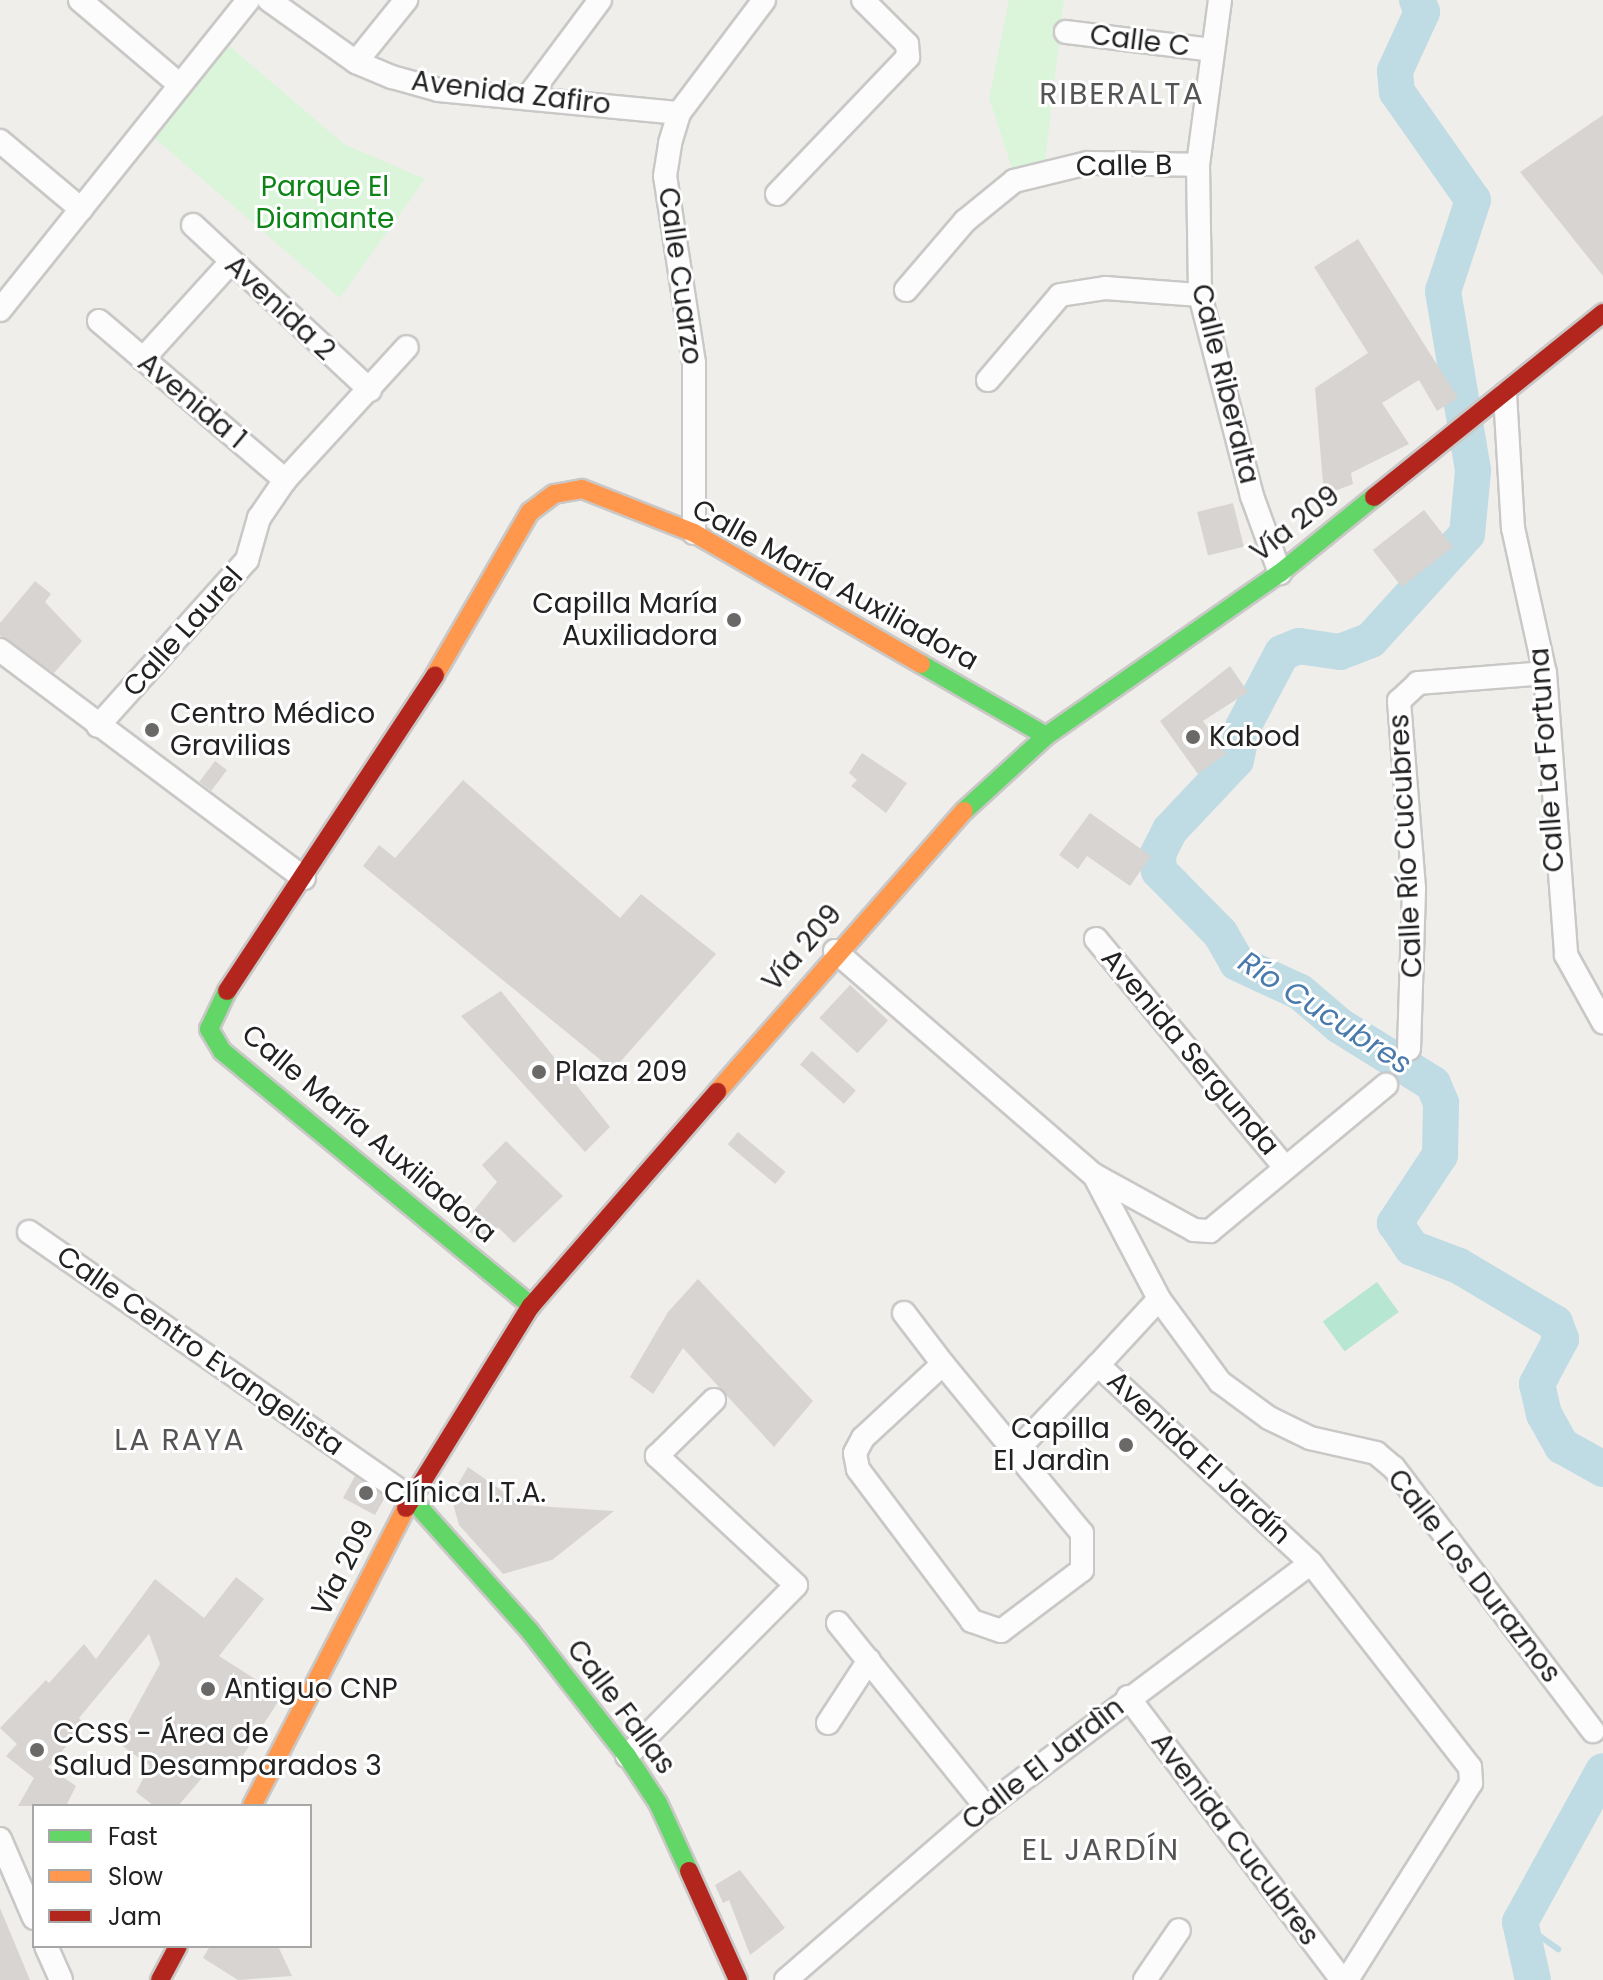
<!DOCTYPE html>
<html>
<head>
<meta charset="utf-8">
<style>
	body { margin:0 }
	#map { position:relative; width:1603px; height:1980px; overflow:hidden; background:#f0eeeb; font-family:Poppins,sans-serif }
	div>[style] { position:absolute }
	[style*='--x'] { left:calc(var(--x)*1px); top:calc(var(--y)*1px); width:calc(var(--w)*1px); rotate:calc(var(--a)*1deg) }
	.park>* { inset:0; background:#daf5da }
	.pitch>* { inset:0; background:#b7e6d2; transform-origin:0 0 }
	.stream>* { height:6px; margin:-3px; padding:0 3px; transform-origin:3px; border-radius:3px; background:#bfdbe3 }
	.river>* { height:36px; margin:-18px; padding:0 18px; transform-origin:18px; border-radius:18px; background:#bfdbe3 }
	.building>* { inset:0; background:#d7d4d2; transform-origin:0 0 }
	.roads { filter:drop-shadow(2px 0 #c9c8c7) drop-shadow(-2px 0 #c9c8c7) drop-shadow(0 2px #c9c8c7) drop-shadow(0 -2px #c9c8c7) }
	.street>* { height:22px; margin:-11px; padding:0 11px; transform-origin:11px; border-radius:11px; background:#fdfcfc }
	.fast>* { height:18px; margin:-9px; padding:0 9px; transform-origin:9px; border-radius:9px; background:#63d668 }
	.slow>* { height:18px; margin:-9px; padding:0 9px; transform-origin:9px; border-radius:9px; background:#ff974d }
	.jam>* { height:18px; margin:-9px; padding:0 9px; transform-origin:9px; border-radius:9px; background:#b3261e }
	.dots>* { width:22px; height:22px; translate:-50% -50%; box-sizing:border-box; border:4px solid #fff; border-radius:50% }
	span { translate:-50% -50%; white-space:nowrap; text-align:center; line-height:1.15; -webkit-text-stroke:6px #fff; paint-order:stroke }
	.street-label { font-size:28px; color:#222 }
	.park-label { font-size:28px; color:#0c8416 }
	.poi-label { font-size:28px; color:#222 }
	.right { translate:-100% -50%; text-align:right }
	.left { translate:0 -50%; text-align:left }
	.neighbourhood-label { font-size:30px; color:#555; letter-spacing:2px }
	.water-label { font-size:30px; color:#4a7aab; font-style:italic }
	.legend { position:absolute; left:32px; top:1804px; width:280px; height:144px; box-sizing:border-box; background:#fff; border:2px solid #a7a7a7; margin:0; padding:10px 14px; list-style:none; font-size:24px; color:#222 }
	.legend li { display:flex; align-items:center; gap:16px; height:40px }
	.legend b { width:40px; border:2px solid #a7a7a7 }
</style>
</head>
<body>
<div id="map">
	<div class="park">
		<div style="clip-path:polygon(1009px 0,1064px 0,1045px 162px,1013px 171px,989px 98px)"></div>
		<div style="clip-path:polygon(227px 44px,344px 144px,425px 179px,340px 298px,152px 136px)"></div>
	</div>
	<div class="pitch">
		<div style="left:1377px;top:1282px;width:37px;height:67px;rotate:54deg"></div>
	</div>
	<div class="stream">
		<div style="--x:1520;--y:1922;--w:47;--a:35.4"></div>
	</div>
	<div class="river">
		<div style="--x:1417;--y:0;--w:13;--a:67"></div>
		<div style="--x:1422;--y:12;--w:65;--a:114.6"></div>
		<div style="--x:1395;--y:71;--w:21;--a:85"></div>
		<div style="--x:1397;--y:92;--w:132;--a:54.9"></div>
		<div style="--x:1473;--y:200;--w:96;--a:108.2"></div>
		<div style="--x:1443;--y:291;--w:182;--a:80.5"></div>
		<div style="--x:1473;--y:471;--w:63;--a:95.4"></div>
		<div style="--x:1467;--y:534;--w:143;--a:132.2"></div>
		<div style="--x:1371;--y:640;--w:33;--a:159"></div>
		<div style="--x:1340;--y:652;--w:41;--a:-171.7"></div>
		<div style="--x:1299;--y:646;--w:18;--a:158"></div>
		<div style="--x:1282;--y:653;--w:84;--a:117.8"></div>
		<div style="--x:1243;--y:727;--w:34;--a:102"></div>
		<div style="--x:1236;--y:760;--w:96;--a:133.3"></div>
		<div style="--x:1170;--y:830;--w:27;--a:117"></div>
		<div style="--x:1158;--y:854;--w:17;--a:87"></div>
		<div style="--x:1159;--y:871;--w:87;--a:45.5"></div>
		<div style="--x:1220;--y:933;--w:34;--a:60"></div>
		<div style="--x:1237;--y:963;--w:69;--a:24.7"></div>
		<div style="--x:1300;--y:992;--w:52;--a:40.4"></div>
		<div style="--x:1340;--y:1026;--w:110;--a:31.9"></div>
		<div style="--x:1433;--y:1084;--w:21;--a:67"></div>
		<div style="--x:1441;--y:1103;--w:52;--a:91.1"></div>
		<div style="--x:1440;--y:1155;--w:82;--a:123.5"></div>
		<div style="--x:1395;--y:1223;--w:30;--a:56"></div>
		<div style="--x:1412;--y:1248;--w:50;--a:21"></div>
		<div style="--x:1459;--y:1266;--w:112;--a:30.7"></div>
		<div style="--x:1555;--y:1323;--w:17;--a:69"></div>
		<div style="--x:1561;--y:1339;--w:51;--a:118.1"></div>
		<div style="--x:1537;--y:1384;--w:31;--a:77"></div>
		<div style="--x:1544;--y:1414;--w:37;--a:61"></div>
		<div style="--x:1562;--y:1446;--w:47;--a:29.3"></div>
		<div style="--x:1533;--y:1980;--w:59;--a:-102.6"></div>
		<div style="--x:1520;--y:1922;--w:172;--a:-61.2"></div>
	</div>
	<div class="building">
		<div style="clip-path:polygon(1603px 115px,1603px 276px,1520px 172px)"></div>
		<div style="clip-path:polygon(1358px 239px,1458px 398px,1437px 411px,1419px 380px,1382px 403px,1409px 444px,1351px 473px,1353px 484px,1324px 495px,1315px 388px,1368px 353px,1314px 267px)"></div>
		<div style="left:1233px;top:503px;width:45px;height:37px;rotate:76deg"></div>
		<div style="left:1424px;top:510px;width:47px;height:65px;rotate:52deg"></div>
		<div style="clip-path:polygon(35px 581px,51px 594px,45px 602px,82px 641px,54px 673px,0 636px,0 623px)"></div>
		<div style="clip-path:polygon(1230px 666px,1248px 692px,1203px 721px,1226px 754px,1198px 774px,1160px 721px)"></div>
		<div style="clip-path:polygon(862px 753px,907px 783px,886px 813px,851px 786px,857px 780px,849px 773px)"></div>
		<div style="left:215px;top:761px;width:15px;height:26px;rotate:37deg"></div>
		<div style="clip-path:polygon(463px 780px,620px 918px,641px 894px,716px 954px,613px 1070px,363px 866px,379px 845px,395px 858px)"></div>
		<div style="clip-path:polygon(1090px 813px,1151px 856px,1130px 886px,1087px 856px,1078px 869px,1059px 855px)"></div>
		<div style="left:850px;top:985px;width:52px;height:45px;rotate:43deg"></div>
		<div style="clip-path:polygon(501px 991px,610px 1127px,585px 1152px,461px 1016px)"></div>
		<div style="left:812px;top:1051px;width:59px;height:18px;rotate:42deg"></div>
		<div style="left:738px;top:1132px;width:62px;height:16px;rotate:40deg"></div>
		<div style="clip-path:polygon(506px 1141px,563px 1196px,514px 1243px,498px 1227px,484px 1244px,462px 1225px,497px 1182px,482px 1165px)"></div>
		<div style="clip-path:polygon(698px 1279px,813px 1401px,774px 1447px,683px 1348px,653px 1394px,630px 1377px,668px 1312px)"></div>
		<div style="clip-path:polygon(468px 1467px,522px 1505px,614px 1511px,552px 1560px,503px 1574px,459px 1525px,451px 1496px)"></div>
		<div style="clip-path:polygon(355px 1476px,385px 1497px,375px 1515px,343px 1498px)"></div>
		<div style="clip-path:polygon(236px 1577px,264px 1599px,219px 1656px,282px 1696px,236px 1766px,220px 1757px,178px 1806px,154px 1806px,136px 1792px,150px 1766px,117px 1742px,160px 1664px,149px 1634px,79px 1718px,85px 1725px,48px 1767px,76px 1786px,66px 1806px,18px 1806px,34px 1778px,6px 1756px,17px 1744px,0 1728px,46px 1680px,49px 1683px,84px 1644px,96px 1659px,155px 1579px,204px 1618px)"></div>
		<div style="clip-path:polygon(740px 1870px,785px 1928px,750px 1955px,729px 1900px,723px 1903px,715px 1885px)"></div>
		<div style="clip-path:polygon(0 1908px,30px 1980px,0 1980px)"></div>
		<div style="clip-path:polygon(210px 1946px,278px 1946px,292px 1976px,238px 1980px,203px 1958px)"></div>
	</div>
	<div class="roads">
		<div class="street">
			<div style="--x:80;--y:0;--w:131;--a:40.4"></div>
			<div style="--x:269;--y:0;--w:107;--a:35.5"></div>
			<div style="--x:356;--y:62;--w:39;--a:23"></div>
			<div style="--x:392;--y:77;--w:49;--a:15.5"></div>
			<div style="--x:439;--y:90;--w:241;--a:5.5"></div>
			<div style="--x:1220;--y:0;--w:166;--a:97.6"></div>
			<div style="--x:1198;--y:165;--w:130;--a:89.1"></div>
			<div style="--x:1200;--y:295;--w:208;--a:75.5"></div>
			<div style="--x:1252;--y:496;--w:82;--a:70"></div>
			<div style="--x:1066;--y:32;--w:148;--a:7"></div>
			<div style="--x:356;--y:62;--w:80;--a:-51.1"></div>
			<div style="--x:527;--y:98;--w:122;--a:-53.3"></div>
			<div style="--x:0;--y:141;--w:106;--a:40"></div>
			<div style="--x:777;--y:194;--w:190;--a:-46.3"></div>
			<div style="--x:908;--y:57;--w:13;--a:-94"></div>
			<div style="--x:907;--y:44;--w:62;--a:-135"></div>
			<div style="--x:193;--y:225;--w:242;--a:43"></div>
			<div style="--x:906;--y:290;--w:91;--a:-49.5"></div>
			<div style="--x:965;--y:221;--w:63;--a:-39.2"></div>
			<div style="--x:1014;--y:181;--w:76;--a:-13.7"></div>
			<div style="--x:1088;--y:163;--w:110;--a:1"></div>
			<div style="--x:0;--y:310;--w:397;--a:-51.3"></div>
			<div style="--x:99;--y:321;--w:245;--a:40.5"></div>
			<div style="--x:143;--y:359;--w:130;--a:-47.8"></div>
			<div style="--x:988;--y:380;--w:111;--a:-49.7"></div>
			<div style="--x:1060;--y:295;--w:47;--a:-8.7"></div>
			<div style="--x:1106;--y:288;--w:94;--a:4.3"></div>
			<div style="--x:1505;--y:394;--w:134;--a:86.6"></div>
			<div style="--x:1513;--y:528;--w:148;--a:77.6"></div>
			<div style="--x:1545;--y:673;--w:283;--a:85.7"></div>
			<div style="--x:1566;--y:955;--w:77;--a:61.1"></div>
			<div style="--x:694;--y:533;--w:170;--a:-90"></div>
			<div style="--x:694;--y:363;--w:189;--a:-98.8"></div>
			<div style="--x:665;--y:176;--w:33;--a:-81"></div>
			<div style="--x:670;--y:143;--w:31;--a:-73"></div>
			<div style="--x:679;--y:113;--w:141;--a:-53"></div>
			<div style="--x:0;--y:650;--w:380;--a:36.9"></div>
			<div style="--x:98;--y:726;--w:223;--a:-48.1"></div>
			<div style="--x:247;--y:560;--w:44;--a:-74.1"></div>
			<div style="--x:259;--y:518;--w:46;--a:-55.6"></div>
			<div style="--x:285;--y:480;--w:180;--a:-47.5"></div>
			<div style="--x:1096;--y:939;--w:295;--a:50.4"></div>
			<div style="--x:835;--y:951;--w:342;--a:40.9"></div>
			<div style="--x:1094;--y:1175;--w:140;--a:62.3"></div>
			<div style="--x:1159;--y:1299;--w:90;--a:132.7"></div>
			<div style="--x:1098;--y:1365;--w:291;--a:42.9"></div>
			<div style="--x:1311;--y:1563;--w:259;--a:52.1"></div>
			<div style="--x:1470;--y:1767;--w:16;--a:86"></div>
			<div style="--x:1471;--y:1783;--w:233;--a:122.2"></div>
			<div style="--x:1409;--y:1049;--w:161;--a:-88.2"></div>
			<div style="--x:1414;--y:888;--w:188;--a:-94.6"></div>
			<div style="--x:1399;--y:701;--w:26;--a:-43"></div>
			<div style="--x:1418;--y:683;--w:127;--a:-4.5"></div>
			<div style="--x:1094;--y:1175;--w:114;--a:28.8"></div>
			<div style="--x:1194;--y:1230;--w:16;--a:4"></div>
			<div style="--x:1210;--y:1231;--w:229;--a:-39.7"></div>
			<div style="--x:29;--y:1232;--w:465;--a:34.9"></div>
			<div style="--x:1159;--y:1299;--w:103;--a:53.7"></div>
			<div style="--x:1220;--y:1382;--w:61;--a:36.3"></div>
			<div style="--x:1269;--y:1418;--w:46;--a:26"></div>
			<div style="--x:1310;--y:1438;--w:68;--a:12.8"></div>
			<div style="--x:1376;--y:1453;--w:23;--a:40"></div>
			<div style="--x:1394;--y:1468;--w:330;--a:52.9"></div>
			<div style="--x:904;--y:1313;--w:64;--a:52.6"></div>
			<div style="--x:943;--y:1364;--w:219;--a:50.6"></div>
			<div style="--x:1082;--y:1533;--w:37;--a:90"></div>
			<div style="--x:1082;--y:1570;--w:101;--a:143"></div>
			<div style="--x:1001;--y:1631;--w:31;--a:-161"></div>
			<div style="--x:972;--y:1621;--w:190;--a:-126.9"></div>
			<div style="--x:858;--y:1469;--w:16;--a:-101"></div>
			<div style="--x:855;--y:1453;--w:17;--a:-62"></div>
			<div style="--x:863;--y:1438;--w:109;--a:-42.8"></div>
			<div style="--x:1016;--y:1451;--w:119;--a:-46.4"></div>
			<div style="--x:838;--y:1623;--w:236;--a:51.2"></div>
			<div style="--x:1128;--y:1697;--w:355;--a:52.9"></div>
			<div style="--x:828;--y:1723;--w:75;--a:-56.9"></div>
			<div style="--x:627;--y:1756;--w:240;--a:-45.3"></div>
			<div style="--x:796;--y:1585;--w:190;--a:-137.1"></div>
			<div style="--x:657;--y:1456;--w:80;--a:-44.5"></div>
			<div style="--x:0;--y:1839;--w:86;--a:66.7"></div>
			<div style="--x:46;--y:1946;--w:37;--a:66"></div>
			<div style="--x:786;--y:1980;--w:264;--a:-40.9"></div>
			<div style="--x:986;--y:1807;--w:406;--a:-36.9"></div>
			<div style="--x:1145;--y:1980;--w:60;--a:-55.8"></div>
		</div>
		<div class="fast">
			<div style="--x:921;--y:664;--w:144;--a:29.9"></div>
			<div style="--x:964;--y:811;--w:111;--a:-42.4"></div>
			<div style="--x:1046;--y:736;--w:285;--a:-34.9"></div>
			<div style="--x:1280;--y:573;--w:121;--a:-39"></div>
			<div style="--x:227;--y:991;--w:42;--a:115.3"></div>
			<div style="--x:209;--y:1029;--w:26;--a:59"></div>
			<div style="--x:222;--y:1051;--w:401;--a:39.5"></div>
			<div style="--x:411;--y:1498;--w:177;--a:48.2"></div>
			<div style="--x:529;--y:1630;--w:160;--a:52.1"></div>
			<div style="--x:627;--y:1756;--w:56;--a:56.6"></div>
			<div style="--x:658;--y:1803;--w:75;--a:65.5"></div>
		</div>
		<div class="slow">
			<div style="--x:435;--y:675;--w:189;--a:-59.8"></div>
			<div style="--x:530;--y:512;--w:30;--a:-37"></div>
			<div style="--x:554;--y:494;--w:28;--a:-10"></div>
			<div style="--x:582;--y:489;--w:120;--a:21.4"></div>
			<div style="--x:694;--y:533;--w:262;--a:30"></div>
			<div style="--x:717;--y:1092;--w:374;--a:-48.7"></div>
			<div style="--x:252;--y:1806;--w:335;--a:-62.7"></div>
		</div>
		<div class="jam">
			<div style="--x:1374;--y:497;--w:294;--a:-38.8"></div>
			<div style="--x:227;--y:991;--w:378;--a:-56.6"></div>
			<div style="--x:406;--y:1508;--w:238;--a:-58.3"></div>
			<div style="--x:531;--y:1306;--w:284;--a:-49"></div>
			<div style="--x:689;--y:1871;--w:120;--a:65.8"></div>
			<div style="--x:160;--y:1980;--w:38;--a:-62"></div>
		</div>
	</div>
	<div class="dots">
		<div style="left:734px;top:620px;background:#6a6968"></div>
		<div style="left:152px;top:730px;background:#6a6968"></div>
		<div style="left:1193px;top:737px;background:#6a6968"></div>
		<div style="left:539px;top:1072px;background:#6a6968"></div>
		<div style="left:1126px;top:1445px;background:#6a6968"></div>
		<div style="left:366px;top:1493px;background:#6a6968"></div>
		<div style="left:208px;top:1689px;background:#6a6968"></div>
		<div style="left:37px;top:1750px;background:#6a6968"></div>
	</div>
	<div class="street-label">
		<span style="left:1140px;top:41px;rotate:7deg">Calle C</span>
		<span style="left:511px;top:93px;rotate:7deg">Avenida Zafiro</span>
		<span style="left:1124px;top:166px;rotate:-1deg">Calle B</span>
		<span style="left:680px;top:276px;rotate:82deg">Calle Cuarzo</span>
		<span style="left:280px;top:308px;rotate:43deg">Avenida 2</span>
		<span style="left:1225px;top:384px;rotate:76deg">Calle Riberalta</span>
		<span style="left:192px;top:401px;rotate:40deg">Avenida 1</span>
		<span style="left:1295px;top:524px;rotate:-38deg">Vía 209</span>
		<span style="left:835px;top:585px;rotate:29deg">Calle María Auxiliadora</span>
		<span style="left:183px;top:632px;rotate:-48deg">Calle Laurel</span>
		<span style="left:1547px;top:760px;rotate:-94deg">Calle La Fortuna</span>
		<span style="left:1406px;top:846px;rotate:-93deg">Calle Río Cucubres</span>
		<span style="left:802px;top:948px;rotate:-49deg">Vía 209</span>
		<span style="left:1190px;top:1052px;rotate:50deg">Avenida Sergunda</span>
		<span style="left:369px;top:1134px;rotate:40deg">Calle María Auxiliadora</span>
		<span style="left:200px;top:1351px;rotate:35deg">Calle Centro Evangelista</span>
		<span style="left:1199px;top:1458px;rotate:43deg">Avenida El Jardín</span>
		<span style="left:343px;top:1568px;rotate:-63deg">Vía 209</span>
		<span style="left:1474px;top:1576px;rotate:52deg">Calle Los Duraznos</span>
		<span style="left:621px;top:1707px;rotate:53deg">Calle Fallas</span>
		<span style="left:1043px;top:1764px;rotate:-38deg">Calle El Jardìn</span>
		<span style="left:1235px;top:1839px;rotate:53deg">Avenida Cucubres</span>
	</div>
	<div class="park-label">
		<span style="left:325px;top:203px">Parque El<br>Diamante</span>
	</div>
	<div class="poi-label">
		<span class="right" style="left:718px;top:620px">Capilla María<br>Auxiliadora</span>
		<span class="left" style="left:170px;top:730px">Centro Médico<br>Gravilias</span>
		<span class="left" style="left:1209px;top:737px">Kabod</span>
		<span class="left" style="left:555px;top:1072px">Plaza 209</span>
		<span class="right" style="left:1110px;top:1445px">Capilla<br>El Jardìn</span>
		<span class="left" style="left:384px;top:1493px">Clínica I.T.A.</span>
		<span class="left" style="left:224px;top:1689px">Antiguo CNP</span>
		<span class="left" style="left:53px;top:1750px">CCSS - Área de<br>Salud Desamparados 3</span>
	</div>
	<div class="neighbourhood-label">
		<span style="left:1122px;top:94px">RIBERALTA</span>
		<span style="left:180px;top:1440px">LA RAYA</span>
		<span style="left:1101px;top:1850px">EL JARDÍN</span>
	</div>
	<div class="water-label">
		<span style="left:1325px;top:1013px;rotate:33deg">Río Cucubres</span>
	</div>
	<ul class="legend">
	<li><b style="height:10px;background:#63d668"></b>Fast</li>
	<li><b style="height:10px;background:#ff974d"></b>Slow</li>
	<li><b style="height:10px;background:#b3261e"></b>Jam</li>
	</ul>
</div>
</body>
</html>
